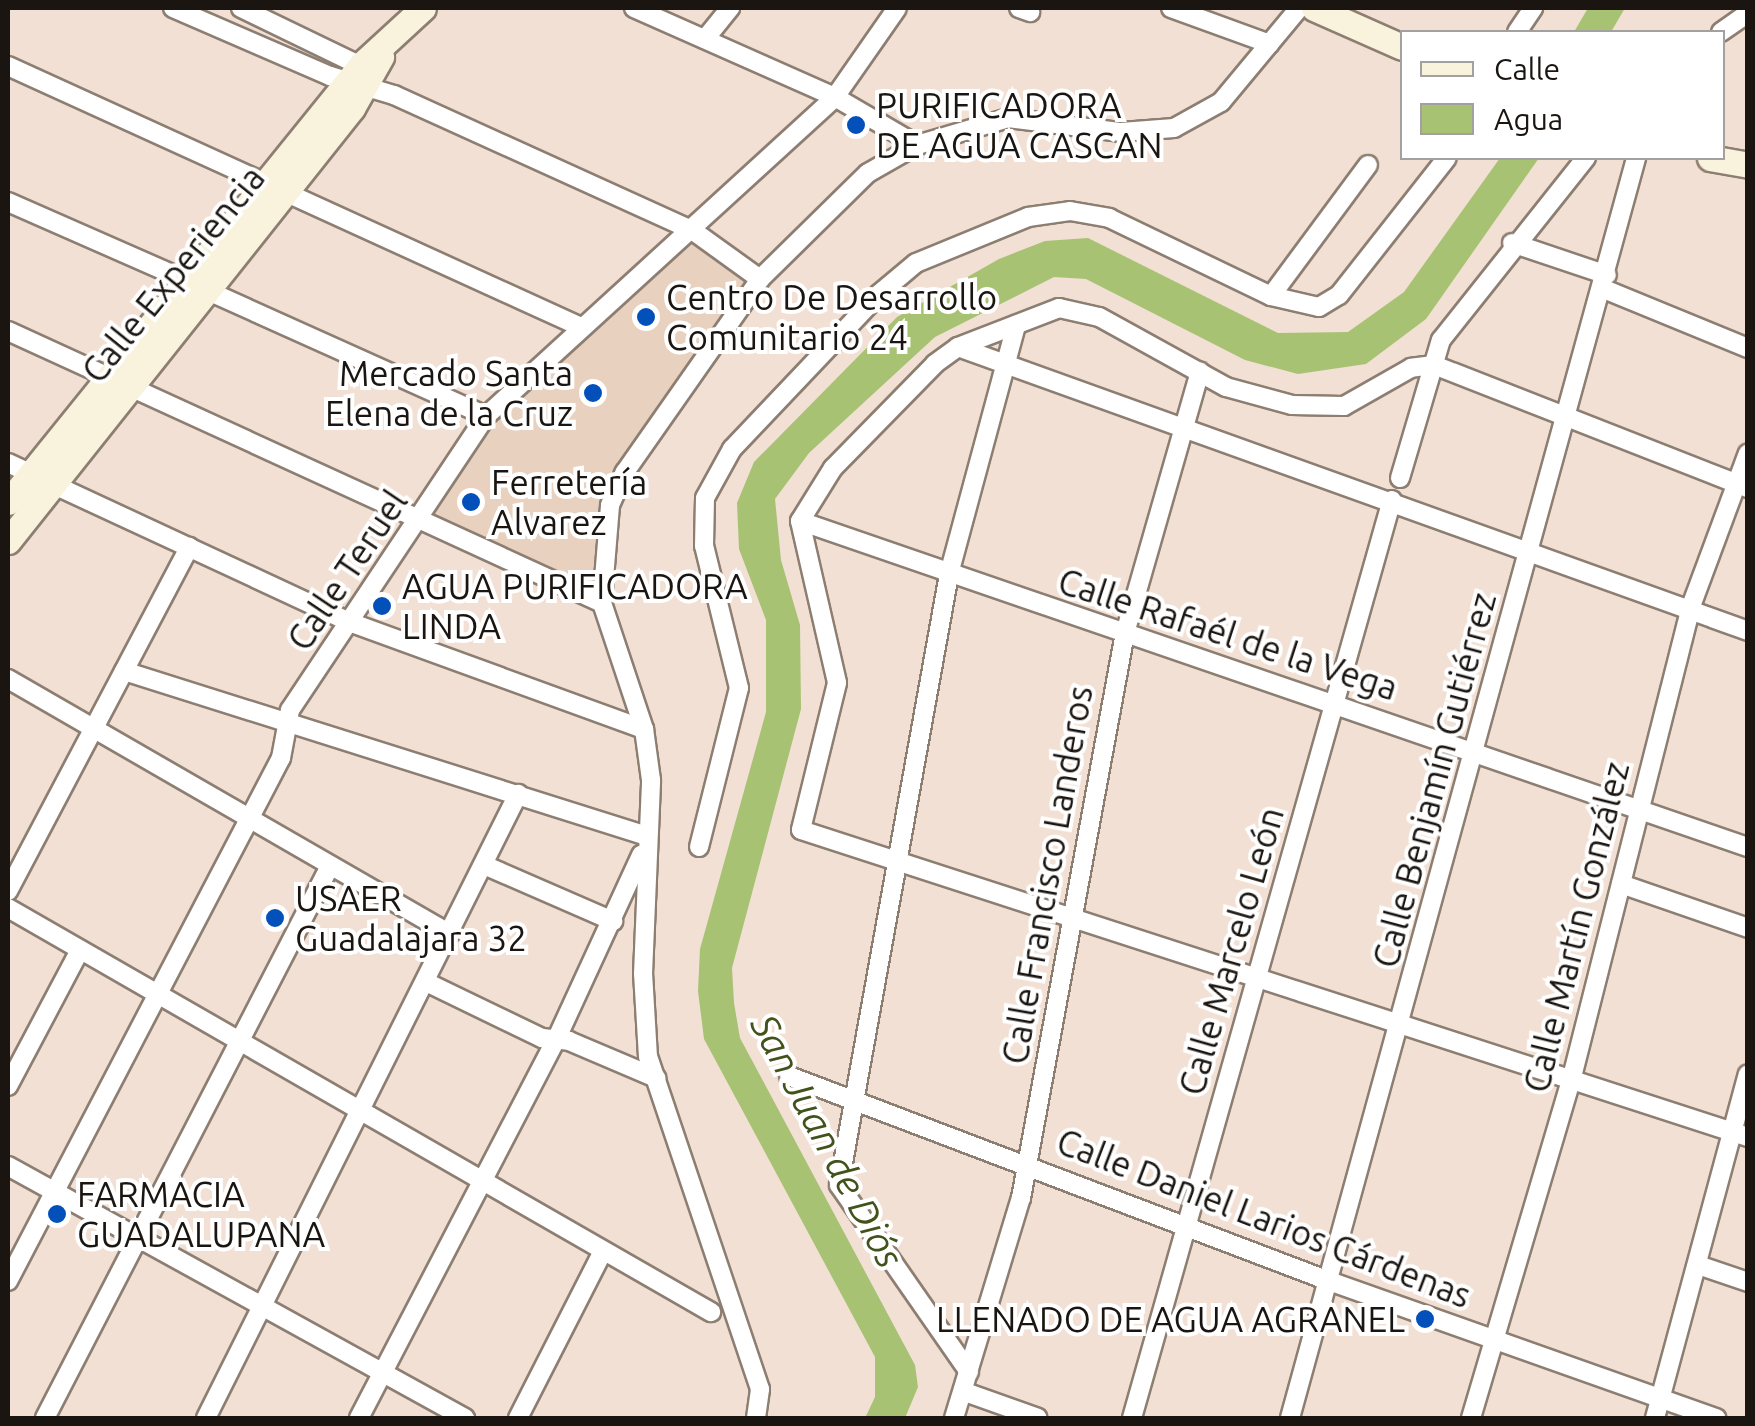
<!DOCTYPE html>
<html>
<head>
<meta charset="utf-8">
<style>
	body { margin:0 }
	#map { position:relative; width:1755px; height:1426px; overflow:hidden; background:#f1e0d3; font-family:Ubuntu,sans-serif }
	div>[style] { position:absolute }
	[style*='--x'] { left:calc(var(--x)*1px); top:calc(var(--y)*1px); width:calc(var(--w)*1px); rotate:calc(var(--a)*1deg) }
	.built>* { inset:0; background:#e8d1bf }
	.water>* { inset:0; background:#a8c274 }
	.roads { filter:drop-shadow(2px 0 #8d7e72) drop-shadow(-2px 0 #8d7e72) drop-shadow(0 2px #8d7e72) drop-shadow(0 -2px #8d7e72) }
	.street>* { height:18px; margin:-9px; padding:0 9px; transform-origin:9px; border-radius:9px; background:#fff }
	.secondary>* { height:25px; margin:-12.5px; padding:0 12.5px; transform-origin:12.5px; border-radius:12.5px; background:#f9f2dc }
	.dots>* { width:28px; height:28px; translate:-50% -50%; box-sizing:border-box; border:5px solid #fff; border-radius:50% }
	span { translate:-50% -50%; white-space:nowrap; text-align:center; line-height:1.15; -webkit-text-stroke:8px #fff; paint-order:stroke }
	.poi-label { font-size:35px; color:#1a1510 }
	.left { translate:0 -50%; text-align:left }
	.right { translate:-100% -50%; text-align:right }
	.street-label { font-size:35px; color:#1a1510 }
	.water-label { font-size:38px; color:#41521a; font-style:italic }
	.frame { position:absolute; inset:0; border:10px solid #1a1510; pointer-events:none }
	.legend { position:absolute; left:1400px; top:30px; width:325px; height:130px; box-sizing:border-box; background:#fff; border:2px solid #a3a19f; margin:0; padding:12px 18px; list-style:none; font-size:30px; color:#1a1510 }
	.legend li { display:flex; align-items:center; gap:20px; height:50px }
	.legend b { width:50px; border:2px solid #a3a19f }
</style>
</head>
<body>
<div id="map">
	<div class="built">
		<div style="clip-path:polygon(693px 231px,757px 279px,602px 484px,593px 594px,423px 518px,491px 416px)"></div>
	</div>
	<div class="water">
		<div style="clip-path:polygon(1588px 8px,1625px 8px,1611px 32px,1574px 32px)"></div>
		<div style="clip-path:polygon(1500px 158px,1539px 158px,1426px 319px,1366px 364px,1298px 374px,1245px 360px,1086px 279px,1054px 277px,935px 337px,809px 453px,775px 499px,781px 560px,800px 625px,801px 709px,732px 968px,734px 1003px,740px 1038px,915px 1365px,918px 1387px,905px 1418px,865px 1418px,875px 1397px,875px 1357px,704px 1039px,698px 991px,700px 949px,766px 712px,766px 620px,739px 549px,737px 503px,754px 462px,897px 317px,999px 259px,1045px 241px,1088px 238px,1278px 333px,1348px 332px,1404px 292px)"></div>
	</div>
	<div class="roads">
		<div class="street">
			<div style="--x:173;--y:8;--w:171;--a:23.4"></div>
			<div style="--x:330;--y:76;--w:67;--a:16.5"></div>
			<div style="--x:394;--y:95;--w:327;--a:24.4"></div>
			<div style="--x:692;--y:230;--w:84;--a:35.8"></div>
			<div style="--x:241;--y:8;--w:142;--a:25.8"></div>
			<div style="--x:634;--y:8;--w:220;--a:23.9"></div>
			<div style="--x:835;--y:97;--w:95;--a:30.3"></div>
			<div style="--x:1019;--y:8;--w:12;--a:20"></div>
			<div style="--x:1171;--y:8;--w:105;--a:20"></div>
			<div style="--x:1517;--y:32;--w:29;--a:-56"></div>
			<div style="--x:1721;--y:32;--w:33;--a:-35"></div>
			<div style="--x:705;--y:39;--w:40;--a:-51"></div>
			<div style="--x:8;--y:66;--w:630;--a:24.49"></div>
			<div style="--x:8;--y:202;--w:197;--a:23.7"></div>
			<div style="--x:1512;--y:243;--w:100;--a:18.6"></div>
			<div style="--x:1604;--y:289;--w:156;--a:22.3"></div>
			<div style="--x:206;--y:290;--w:307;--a:24.2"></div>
			<div style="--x:1271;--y:296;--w:163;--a:-53.5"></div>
			<div style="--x:8;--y:331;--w:653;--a:24.6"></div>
			<div style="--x:958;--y:347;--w:839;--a:19.77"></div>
			<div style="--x:8;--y:463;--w:23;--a:25"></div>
			<div style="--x:1400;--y:478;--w:144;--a:-73.5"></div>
			<div style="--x:1441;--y:340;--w:233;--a:-51.5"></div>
			<div style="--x:48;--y:482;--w:335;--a:24.9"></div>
			<div style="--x:352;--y:623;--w:311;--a:20"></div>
			<div style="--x:1748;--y:488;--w:337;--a:-158.6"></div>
			<div style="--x:1434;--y:365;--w:23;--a:173"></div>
			<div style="--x:1411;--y:368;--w:77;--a:150.4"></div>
			<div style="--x:1344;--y:406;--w:52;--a:-178.9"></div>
			<div style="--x:1292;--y:405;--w:68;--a:-164.7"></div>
			<div style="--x:1226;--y:387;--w:145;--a:-151.1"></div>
			<div style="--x:1099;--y:317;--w:41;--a:-167.3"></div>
			<div style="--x:1059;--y:308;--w:108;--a:158.9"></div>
			<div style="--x:958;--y:347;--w:29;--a:144"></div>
			<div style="--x:935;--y:364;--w:146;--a:134.4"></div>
			<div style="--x:833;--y:468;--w:62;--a:121.9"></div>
			<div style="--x:800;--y:521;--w:166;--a:77.1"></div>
			<div style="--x:837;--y:683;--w:151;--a:103.8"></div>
			<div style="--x:801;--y:830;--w:996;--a:17.96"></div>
			<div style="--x:800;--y:521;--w:1002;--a:18.98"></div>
			<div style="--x:124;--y:671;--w:548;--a:17.51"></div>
			<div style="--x:8;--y:679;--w:510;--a:29.98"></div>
			<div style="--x:699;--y:847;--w:164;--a:-75.9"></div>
			<div style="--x:739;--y:688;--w:146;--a:-103.8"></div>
			<div style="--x:704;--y:546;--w:48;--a:-88.8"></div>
			<div style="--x:705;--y:498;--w:56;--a:-61.1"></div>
			<div style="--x:732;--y:449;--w:214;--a:-46.5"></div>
			<div style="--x:879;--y:294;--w:48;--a:-40"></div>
			<div style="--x:916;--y:263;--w:121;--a:-22.3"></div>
			<div style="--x:1028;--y:217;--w:42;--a:-8.1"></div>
			<div style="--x:1070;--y:211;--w:40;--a:10"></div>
			<div style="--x:1109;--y:218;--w:180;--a:25.7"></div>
			<div style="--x:1271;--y:296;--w:49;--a:12.9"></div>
			<div style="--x:1319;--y:307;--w:23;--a:-31"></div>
			<div style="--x:1339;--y:295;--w:174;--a:-51.8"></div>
			<div style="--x:484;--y:865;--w:141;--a:23.5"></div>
			<div style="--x:1621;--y:884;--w:134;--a:19.1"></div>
			<div style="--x:8;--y:891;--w:389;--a:-62.2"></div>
			<div style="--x:8;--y:908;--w:811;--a:29.89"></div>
			<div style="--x:426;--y:982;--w:129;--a:25.8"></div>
			<div style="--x:542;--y:1038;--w:27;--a:6"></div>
			<div style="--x:569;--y:1041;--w:95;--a:23"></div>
			<div style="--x:789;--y:1076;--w:578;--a:20.79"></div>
			<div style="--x:1329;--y:1281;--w:411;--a:19.5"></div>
			<div style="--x:8;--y:1086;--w:154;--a:-62.1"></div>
			<div style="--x:8;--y:1166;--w:522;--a:28.87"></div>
			<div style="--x:1698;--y:1265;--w:53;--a:18.8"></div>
			<div style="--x:8;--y:1281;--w:590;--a:-62.44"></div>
			<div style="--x:281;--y:758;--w:49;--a:-79.4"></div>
			<div style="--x:290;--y:710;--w:353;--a:-56.3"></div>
			<div style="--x:486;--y:416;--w:473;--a:-42.4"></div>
			<div style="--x:835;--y:97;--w:108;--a:-55.1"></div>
			<div style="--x:969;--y:1372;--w:228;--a:-124.8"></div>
			<div style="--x:839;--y:1185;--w:621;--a:-79.79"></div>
			<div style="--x:949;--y:574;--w:258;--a:-74.9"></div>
			<div style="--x:965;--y:1392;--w:77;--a:19.6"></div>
			<div style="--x:45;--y:1418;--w:621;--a:-62.69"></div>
			<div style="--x:206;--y:1418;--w:698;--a:-63.43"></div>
			<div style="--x:359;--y:1418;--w:426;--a:-62.5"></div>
			<div style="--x:556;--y:1040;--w:204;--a:-65.3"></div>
			<div style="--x:518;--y:1418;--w:187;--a:-63"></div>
			<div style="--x:756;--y:1418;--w:29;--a:-82"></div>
			<div style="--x:760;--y:1389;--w:350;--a:-108.6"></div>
			<div style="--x:648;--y:1057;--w:83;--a:-93.4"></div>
			<div style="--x:643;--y:974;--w:194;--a:-87.6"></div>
			<div style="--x:651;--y:780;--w:51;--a:-97.8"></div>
			<div style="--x:644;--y:729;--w:133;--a:-108.4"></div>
			<div style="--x:602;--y:603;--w:98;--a:-85.3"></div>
			<div style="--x:610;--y:505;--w:36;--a:-66"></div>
			<div style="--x:625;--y:472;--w:236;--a:-55"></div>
			<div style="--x:760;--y:279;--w:151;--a:-44.5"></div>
			<div style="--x:868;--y:173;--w:56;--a:-29.7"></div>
			<div style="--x:917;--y:145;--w:95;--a:-16.5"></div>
			<div style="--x:1008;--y:118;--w:114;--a:7.1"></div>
			<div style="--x:1121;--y:132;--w:53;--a:-4.3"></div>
			<div style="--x:1174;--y:128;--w:54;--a:-29"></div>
			<div style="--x:1221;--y:102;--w:122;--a:-50.3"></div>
			<div style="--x:954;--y:1418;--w:230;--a:-73.1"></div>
			<div style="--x:1021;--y:1198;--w:574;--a:-79.57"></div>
			<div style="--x:1125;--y:633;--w:272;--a:-74"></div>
			<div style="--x:1132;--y:1418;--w:954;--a:-74.19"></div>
			<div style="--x:1290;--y:1418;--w:1307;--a:-74.64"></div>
			<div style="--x:1471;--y:1418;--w:356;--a:-73.5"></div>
			<div style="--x:1572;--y:1077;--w:483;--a:-75.8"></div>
			<div style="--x:1690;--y:609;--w:166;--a:-69.6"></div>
			<div style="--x:1655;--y:1418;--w:356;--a:-74.9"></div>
		</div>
		<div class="secondary">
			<div style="--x:1314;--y:8;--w:96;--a:23.9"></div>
			<div style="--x:1710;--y:158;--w:39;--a:10"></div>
			<div style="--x:8;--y:502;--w:562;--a:-51.07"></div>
			<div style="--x:361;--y:65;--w:84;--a:-42.6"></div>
			<div style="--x:8;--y:541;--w:553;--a:-51.53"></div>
			<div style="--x:352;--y:108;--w:59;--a:-60.4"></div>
		</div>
	</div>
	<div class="dots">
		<div style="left:856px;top:125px;background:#0450ba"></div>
		<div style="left:646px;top:317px;background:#0450ba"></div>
		<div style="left:593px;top:393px;background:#0450ba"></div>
		<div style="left:471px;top:502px;background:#0450ba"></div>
		<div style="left:382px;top:606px;background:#0450ba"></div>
		<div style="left:275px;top:918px;background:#0450ba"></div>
		<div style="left:57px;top:1214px;background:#0450ba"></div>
		<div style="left:1425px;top:1319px;background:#0450ba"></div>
	</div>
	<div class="poi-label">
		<span class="left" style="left:876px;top:125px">PURIFICADORA<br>DE AGUA CASCAN</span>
		<span class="left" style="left:666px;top:317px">Centro De Desarrollo<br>Comunitario 24</span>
		<span class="right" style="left:573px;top:393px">Mercado Santa<br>Elena de la Cruz</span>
		<span class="left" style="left:491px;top:502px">Ferretería<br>Alvarez</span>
		<span class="left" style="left:402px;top:606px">AGUA PURIFICADORA<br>LINDA</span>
		<span class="left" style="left:295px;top:918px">USAER<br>Guadalajara 32</span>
		<span class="left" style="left:77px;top:1214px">FARMACIA<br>GUADALUPANA</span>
		<span class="right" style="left:1405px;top:1319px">LLENADO DE AGUA AGRANEL</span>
	</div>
	<div class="street-label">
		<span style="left:173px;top:274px;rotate:-51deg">Calle Experiencia</span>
		<span style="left:347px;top:570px;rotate:-56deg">Calle Teruel</span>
		<span style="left:1228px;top:634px;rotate:18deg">Calle Rafaél de la Vega</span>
		<span style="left:1434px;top:780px;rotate:-75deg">Calle Benjamín Gutiérrez</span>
		<span style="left:1047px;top:875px;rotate:-80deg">Calle Francisco Landeros</span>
		<span style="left:1576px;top:927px;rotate:-76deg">Calle Martín González</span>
		<span style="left:1231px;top:951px;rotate:-74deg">Calle Marcelo León</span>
		<span style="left:1264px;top:1218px;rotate:21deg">Calle Daniel Larios Cárdenas</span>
	</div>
	<div class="water-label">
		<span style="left:827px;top:1141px;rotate:62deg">San Juan de Diós</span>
	</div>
	<div class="frame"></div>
	<ul class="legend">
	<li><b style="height:12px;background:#f9f2dc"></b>Calle</li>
	<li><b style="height:28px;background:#a8c274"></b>Agua</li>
	</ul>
</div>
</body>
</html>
